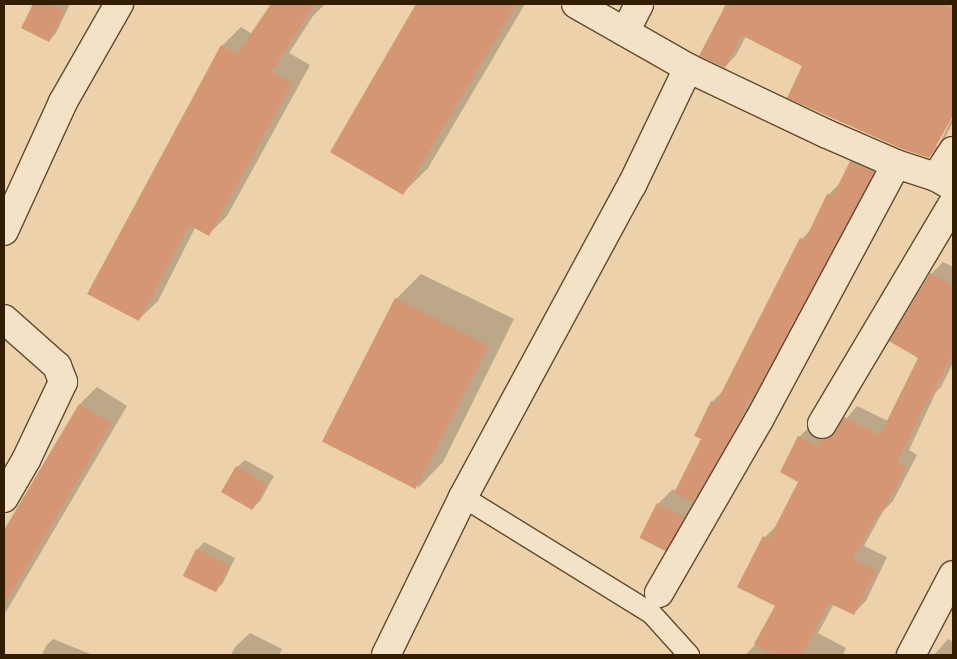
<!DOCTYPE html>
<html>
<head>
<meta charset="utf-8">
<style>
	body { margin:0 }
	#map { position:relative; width:957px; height:659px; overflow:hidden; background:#ecd1ab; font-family:"IM FELL French Canon",serif }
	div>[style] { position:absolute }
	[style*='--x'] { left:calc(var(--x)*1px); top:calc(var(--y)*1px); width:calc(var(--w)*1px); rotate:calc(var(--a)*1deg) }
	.shadow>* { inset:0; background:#0003 }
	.building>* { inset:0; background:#d59773; transform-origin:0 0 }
	.roads { filter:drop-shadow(1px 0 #614a2c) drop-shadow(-1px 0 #614a2c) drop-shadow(0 1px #614a2c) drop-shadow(0 -1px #614a2c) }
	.service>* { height:20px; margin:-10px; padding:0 10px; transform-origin:10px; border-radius:10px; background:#f3e1c8 }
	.minor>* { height:28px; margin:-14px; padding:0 14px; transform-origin:14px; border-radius:14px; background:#f3e1c8 }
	span { translate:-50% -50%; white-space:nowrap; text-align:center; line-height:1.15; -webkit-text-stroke:5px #f3e1c8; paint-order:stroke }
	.frame { position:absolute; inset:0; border:5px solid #331d01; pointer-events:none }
</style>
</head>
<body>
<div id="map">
	<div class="shadow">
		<div style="clip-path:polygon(34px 4px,70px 4px,56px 33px,49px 41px,22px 28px)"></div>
		<div style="clip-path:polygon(273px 4px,325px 4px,313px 16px,289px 53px,310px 65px,227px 216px,208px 235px,195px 228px,158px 301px,139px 319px,222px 46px,241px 27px,252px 34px)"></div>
		<div style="clip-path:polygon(418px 4px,525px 4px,428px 168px,403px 193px,331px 151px)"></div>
		<div style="clip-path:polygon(728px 4px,811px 4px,819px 8px,821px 4px,953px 4px,953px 112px,935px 146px,938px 146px,953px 117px,953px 122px,941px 145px,929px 157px,804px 66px,746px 36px,736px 55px,725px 67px,701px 56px)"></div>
		<div style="clip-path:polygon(865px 147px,888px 157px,708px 486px,694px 500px,699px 502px,680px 534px,665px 549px,658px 504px,673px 489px,676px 491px,702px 439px,712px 402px,725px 389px,802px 239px,811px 229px,828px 195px,841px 182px,851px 162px)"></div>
		<div style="clip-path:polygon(943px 262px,953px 267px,953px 363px,941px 387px,936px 392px,909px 450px,917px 455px,893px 501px,883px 511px,864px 546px,887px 557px,866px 601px,854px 613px,834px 604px,818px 633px,846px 648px,843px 655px,745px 655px,755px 645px,777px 606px,765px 537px,777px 525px,800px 482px,799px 437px,811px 425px,840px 426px,857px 406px,888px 421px,919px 357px,931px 274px)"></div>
		<div style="clip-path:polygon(421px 274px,514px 319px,443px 462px,418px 488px,396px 299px)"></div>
		<div style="clip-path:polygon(97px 387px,127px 406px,4px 615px,4px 533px,80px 404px)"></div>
		<div style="clip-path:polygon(245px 460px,274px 476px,260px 501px,253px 508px,237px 467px)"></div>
		<div style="clip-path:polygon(204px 542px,235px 558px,223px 583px,216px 590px,197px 550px)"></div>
		<div style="clip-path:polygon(250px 633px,282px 649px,279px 655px,231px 655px,235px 647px)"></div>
		<div style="clip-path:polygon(53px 639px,93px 655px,42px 655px,46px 646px)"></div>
		<div style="clip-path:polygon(948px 639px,953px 642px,953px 655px,934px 655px)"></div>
	</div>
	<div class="building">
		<div style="clip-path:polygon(33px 4px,49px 4px,64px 11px,49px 42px,21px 28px)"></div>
		<div style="clip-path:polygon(271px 4px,315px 4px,271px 72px,292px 83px,209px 236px,189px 225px,139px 321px,87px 294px,221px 45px,237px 54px)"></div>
		<div style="clip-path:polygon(416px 4px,516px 4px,403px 195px,330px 152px)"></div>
		<div style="clip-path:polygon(726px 4px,944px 4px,953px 10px,953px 116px,929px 158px,902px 149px,787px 98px,802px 66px,741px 35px,725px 68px,699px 56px)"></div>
		<div style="clip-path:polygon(850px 161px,874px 172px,753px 398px,751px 397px,734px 431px,693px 502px,674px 493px,701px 439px,694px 436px,711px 401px,716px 403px,800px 238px,805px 240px,827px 194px,833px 196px)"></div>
		<div style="clip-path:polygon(930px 273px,953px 286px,953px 353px,929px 400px,927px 399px,897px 463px,906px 467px,881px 515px,878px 513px,853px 559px,876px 570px,854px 615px,829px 603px,802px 655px,774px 655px,754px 644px,775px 606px,737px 587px,763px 536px,769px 539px,798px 482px,780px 472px,798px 436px,817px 446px,820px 439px,829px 438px,835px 432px,844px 417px,880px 435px,918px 358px,889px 341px)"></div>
		<div style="left:395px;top:298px;width:105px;height:161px;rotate:27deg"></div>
		<div style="clip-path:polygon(79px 404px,111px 423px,4px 605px,4px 530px)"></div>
		<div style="left:236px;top:466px;width:36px;height:30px;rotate:30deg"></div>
		<div style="left:657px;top:503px;width:31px;height:39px;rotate:27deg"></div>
		<div style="left:196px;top:549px;width:37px;height:30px;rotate:26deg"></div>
	</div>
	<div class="roads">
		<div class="service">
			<div style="--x:463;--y:497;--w:221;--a:31.7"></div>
			<div style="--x:651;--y:613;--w:57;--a:47.9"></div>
		</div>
		<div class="minor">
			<div style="--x:576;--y:4;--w:129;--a:29.7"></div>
			<div style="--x:688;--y:68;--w:154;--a:25.4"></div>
			<div style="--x:827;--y:134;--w:75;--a:23.5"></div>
			<div style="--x:896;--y:164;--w:42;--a:18"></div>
			<div style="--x:936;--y:177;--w:20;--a:30"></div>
			<div style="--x:625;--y:32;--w:31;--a:-63"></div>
			<div style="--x:936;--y:177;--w:31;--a:-57"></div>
			<div style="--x:4;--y:231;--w:142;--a:-65.4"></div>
			<div style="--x:63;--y:102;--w:113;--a:-60.3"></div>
			<div style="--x:4;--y:319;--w:71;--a:41.6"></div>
			<div style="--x:57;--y:366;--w:17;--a:69"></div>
			<div style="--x:63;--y:382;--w:86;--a:115.4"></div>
			<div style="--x:26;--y:460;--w:44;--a:120.1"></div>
			<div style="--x:822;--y:424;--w:257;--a:-59.3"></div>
			<div style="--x:659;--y:593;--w:200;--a:-60"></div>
			<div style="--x:759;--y:420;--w:290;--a:-61.8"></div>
			<div style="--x:386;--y:655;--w:176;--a:-64"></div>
			<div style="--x:463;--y:497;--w:355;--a:-61.6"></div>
			<div style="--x:632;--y:185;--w:130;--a:-64.4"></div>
			<div style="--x:911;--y:655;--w:90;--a:-62.3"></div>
		</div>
	</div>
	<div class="frame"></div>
</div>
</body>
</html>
